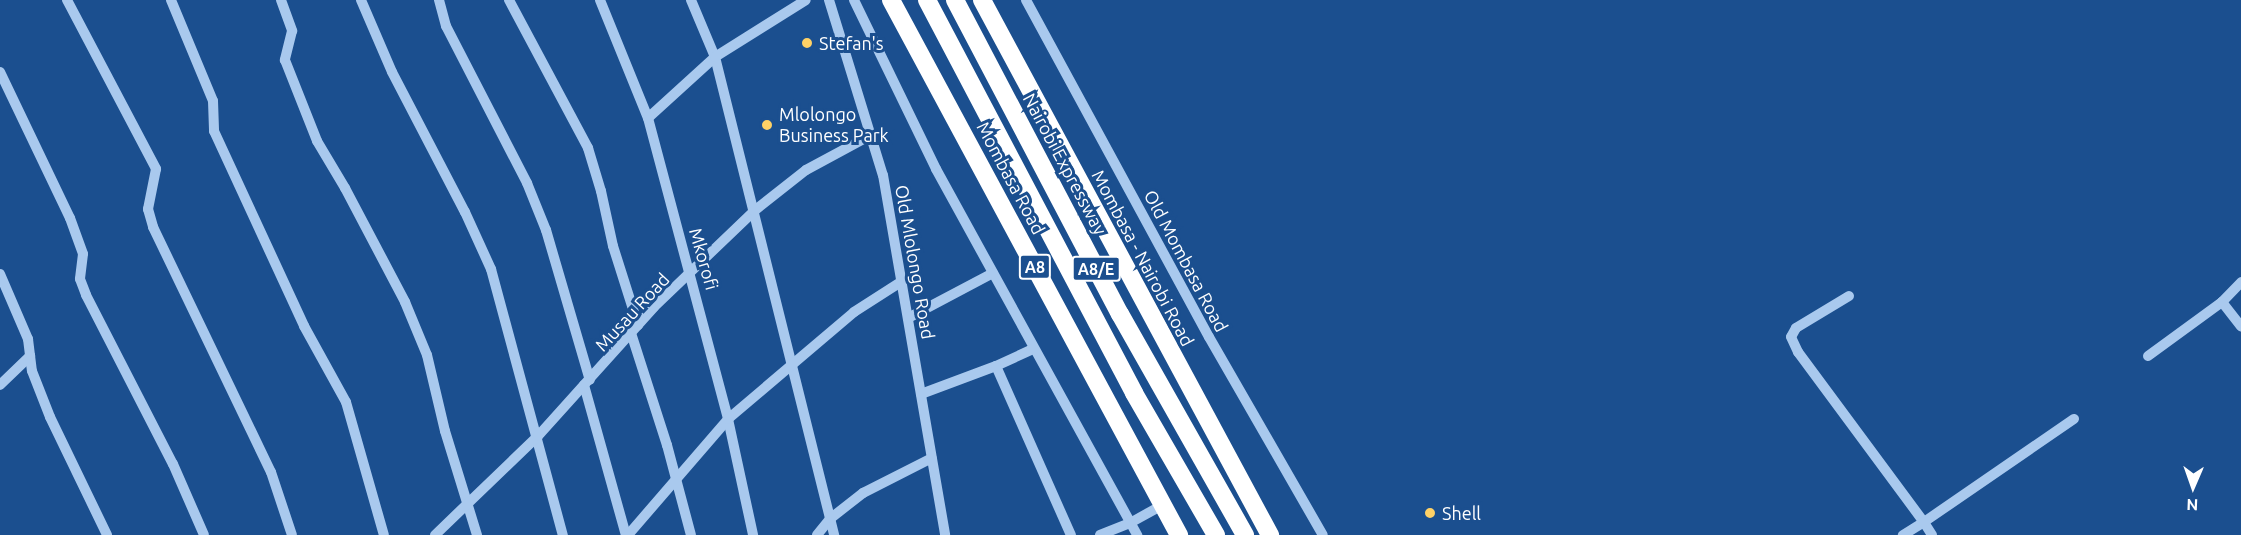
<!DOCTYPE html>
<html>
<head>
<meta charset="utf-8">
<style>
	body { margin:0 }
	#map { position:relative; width:2241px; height:535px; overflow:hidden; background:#1b4f8f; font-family:Ubuntu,sans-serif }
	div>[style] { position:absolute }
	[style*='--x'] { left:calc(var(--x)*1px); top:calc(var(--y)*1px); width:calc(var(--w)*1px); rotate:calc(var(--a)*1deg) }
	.minor>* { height:10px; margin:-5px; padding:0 5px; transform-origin:5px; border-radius:5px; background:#a9c9ee }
	.highway>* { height:18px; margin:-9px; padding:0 9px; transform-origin:9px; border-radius:9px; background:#fff }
	.dots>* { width:16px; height:16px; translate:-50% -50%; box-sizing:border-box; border:3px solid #1b4f8f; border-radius:50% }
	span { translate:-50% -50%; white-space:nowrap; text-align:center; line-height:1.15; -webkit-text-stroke:6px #1b4f8f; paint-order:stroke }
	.shield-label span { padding:2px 4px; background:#1b4f8f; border:2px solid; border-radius:4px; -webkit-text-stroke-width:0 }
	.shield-label { font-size:16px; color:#fff; font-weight:700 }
	.poi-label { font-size:18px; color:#fff }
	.left { translate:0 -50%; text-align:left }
	.street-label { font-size:18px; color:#fff }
	.north { position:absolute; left:2163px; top:457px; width:60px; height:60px; -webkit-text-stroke:4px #1b4f8f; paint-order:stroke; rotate:182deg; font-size:16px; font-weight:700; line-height:24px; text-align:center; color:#fff }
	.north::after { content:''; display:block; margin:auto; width:21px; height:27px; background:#fff; clip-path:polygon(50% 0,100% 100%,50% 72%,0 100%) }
</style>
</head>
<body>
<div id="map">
	<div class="minor">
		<div style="--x:67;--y:0;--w:191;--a:62.2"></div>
		<div style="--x:156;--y:169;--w:41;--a:101.3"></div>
		<div style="--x:148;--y:209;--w:19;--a:74"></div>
		<div style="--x:153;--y:227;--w:272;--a:64.3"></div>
		<div style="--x:271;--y:472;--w:66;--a:71.6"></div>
		<div style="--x:171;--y:0;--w:109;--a:67.4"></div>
		<div style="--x:213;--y:101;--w:30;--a:88"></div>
		<div style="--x:214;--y:131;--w:215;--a:65.2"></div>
		<div style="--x:304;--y:326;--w:87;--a:61.1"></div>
		<div style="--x:346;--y:402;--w:138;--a:74.1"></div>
		<div style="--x:281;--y:0;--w:33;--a:70"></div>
		<div style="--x:292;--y:31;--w:30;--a:104"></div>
		<div style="--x:285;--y:60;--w:87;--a:68.4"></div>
		<div style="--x:317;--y:141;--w:55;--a:59.2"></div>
		<div style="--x:345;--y:188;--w:129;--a:62.2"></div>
		<div style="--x:405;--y:302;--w:57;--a:67.5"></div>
		<div style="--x:427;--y:355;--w:78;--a:76.7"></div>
		<div style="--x:445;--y:431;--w:109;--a:72.9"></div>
		<div style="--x:361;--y:0;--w:78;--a:66.7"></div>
		<div style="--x:392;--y:72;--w:158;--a:62.5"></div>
		<div style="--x:465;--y:212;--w:63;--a:65.5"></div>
		<div style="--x:491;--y:269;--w:276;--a:74.9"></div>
		<div style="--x:439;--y:0;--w:27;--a:75"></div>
		<div style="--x:446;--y:26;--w:177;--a:62.7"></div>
		<div style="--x:527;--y:183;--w:51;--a:68"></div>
		<div style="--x:546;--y:230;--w:156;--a:73.7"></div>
		<div style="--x:509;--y:0;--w:168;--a:61.9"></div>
		<div style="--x:588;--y:148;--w:45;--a:73.2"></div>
		<div style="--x:601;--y:191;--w:56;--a:77.7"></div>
		<div style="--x:613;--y:246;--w:83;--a:72.4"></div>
		<div style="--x:600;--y:0;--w:127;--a:67.9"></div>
		<div style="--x:648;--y:118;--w:311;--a:75.1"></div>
		<div style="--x:728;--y:419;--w:119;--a:77.8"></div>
		<div style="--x:691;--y:0;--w:62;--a:67.2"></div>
		<div style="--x:715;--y:57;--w:493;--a:76"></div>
		<div style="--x:829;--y:0;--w:183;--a:72.9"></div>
		<div style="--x:883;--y:175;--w:365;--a:80.2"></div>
		<div style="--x:854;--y:0;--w:188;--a:64.1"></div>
		<div style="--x:936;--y:169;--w:418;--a:61.2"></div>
		<div style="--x:1026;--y:0;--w:383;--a:61.5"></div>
		<div style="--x:1209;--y:337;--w:228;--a:60.1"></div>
		<div style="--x:0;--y:72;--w:162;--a:64.4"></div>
		<div style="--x:70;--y:218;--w:38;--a:70"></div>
		<div style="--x:83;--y:254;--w:25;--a:97"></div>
		<div style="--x:80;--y:279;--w:17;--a:69"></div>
		<div style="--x:86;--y:295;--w:190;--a:62.8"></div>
		<div style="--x:173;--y:464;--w:77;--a:66.4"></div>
		<div style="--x:648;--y:118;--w:91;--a:-42.3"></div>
		<div style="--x:715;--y:57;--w:107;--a:-32.1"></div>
		<div style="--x:0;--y:274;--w:71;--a:66.7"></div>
		<div style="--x:28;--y:339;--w:32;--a:83"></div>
		<div style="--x:32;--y:371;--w:49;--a:68.6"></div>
		<div style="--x:50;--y:417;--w:131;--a:64.2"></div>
		<div style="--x:1849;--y:296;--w:62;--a:148.9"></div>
		<div style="--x:1796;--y:328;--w:10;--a:119"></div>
		<div style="--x:1791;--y:337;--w:17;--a:65"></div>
		<div style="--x:1798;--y:352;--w:212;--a:53.5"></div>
		<div style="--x:1924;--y:522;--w:25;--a:148"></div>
		<div style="--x:2222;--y:302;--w:28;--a:-46"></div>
		<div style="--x:908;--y:318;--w:96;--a:-27.9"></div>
		<div style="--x:631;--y:333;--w:118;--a:72.2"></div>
		<div style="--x:667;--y:445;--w:93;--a:75.1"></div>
		<div style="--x:2148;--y:356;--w:92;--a:-36.1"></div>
		<div style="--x:2222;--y:302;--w:31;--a:52"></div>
		<div style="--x:996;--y:366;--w:185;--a:66.1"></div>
		<div style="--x:0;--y:385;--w:42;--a:-44"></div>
		<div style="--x:584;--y:385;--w:156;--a:74.4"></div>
		<div style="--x:921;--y:394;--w:80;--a:-20.5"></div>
		<div style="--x:996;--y:366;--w:41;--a:-24.7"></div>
		<div style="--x:435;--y:535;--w:143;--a:-43.9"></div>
		<div style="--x:538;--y:436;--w:173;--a:-48"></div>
		<div style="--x:654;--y:307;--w:139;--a:-43.8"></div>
		<div style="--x:754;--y:211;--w:66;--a:-38.3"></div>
		<div style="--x:806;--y:170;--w:74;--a:-28.3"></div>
		<div style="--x:628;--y:535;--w:153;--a:-49.2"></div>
		<div style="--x:728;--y:419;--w:165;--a:-40.3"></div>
		<div style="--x:854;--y:312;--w:56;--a:-32.6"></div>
		<div style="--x:817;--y:535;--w:22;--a:-51"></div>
		<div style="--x:831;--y:518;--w:41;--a:-38"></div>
		<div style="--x:863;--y:493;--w:77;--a:-26.9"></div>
		<div style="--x:1100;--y:535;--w:32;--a:-22"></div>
		<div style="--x:1130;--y:523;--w:37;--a:-29"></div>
		<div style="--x:1932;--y:535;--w:15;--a:-122"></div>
		<div style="--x:1924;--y:522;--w:182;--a:-34.5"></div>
	</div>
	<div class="highway">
		<div style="--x:891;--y:0;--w:608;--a:61.71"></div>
		<div style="--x:927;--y:0;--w:444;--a:62.2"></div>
		<div style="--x:1134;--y:393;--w:164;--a:60"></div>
		<div style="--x:955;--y:0;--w:355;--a:62.3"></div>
		<div style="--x:1120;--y:314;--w:254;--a:60.5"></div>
		<div style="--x:982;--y:0;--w:608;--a:61.71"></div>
	</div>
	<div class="dots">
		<div style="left:807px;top:43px;background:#ffd166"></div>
		<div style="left:767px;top:125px;background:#ffd166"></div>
		<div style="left:1430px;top:513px;background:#ffd166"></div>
	</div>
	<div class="shield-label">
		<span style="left:1035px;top:267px">A8</span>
		<span style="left:1096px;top:269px">A8/E</span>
	</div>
	<div class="poi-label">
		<span class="left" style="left:819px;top:43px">Stefan's</span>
		<span class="left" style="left:779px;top:125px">Mlolongo<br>Business Park</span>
		<span class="left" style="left:1442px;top:513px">Shell</span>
	</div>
	<div class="street-label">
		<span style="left:1065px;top:164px;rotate:62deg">Nairobi Expressway</span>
		<span style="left:1011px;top:178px;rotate:62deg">Mombasa Road</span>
		<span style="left:1143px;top:258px;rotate:62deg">Mombasa - Nairobi Road</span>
		<span style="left:704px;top:259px;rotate:74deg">Mkorofi</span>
		<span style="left:1186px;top:261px;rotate:62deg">Old Mombasa Road</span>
		<span style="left:915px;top:262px;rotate:80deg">Old Mlolongo Road</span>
		<span style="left:632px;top:312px;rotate:-47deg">Musau Road</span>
	</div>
	<div class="north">N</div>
</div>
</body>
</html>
